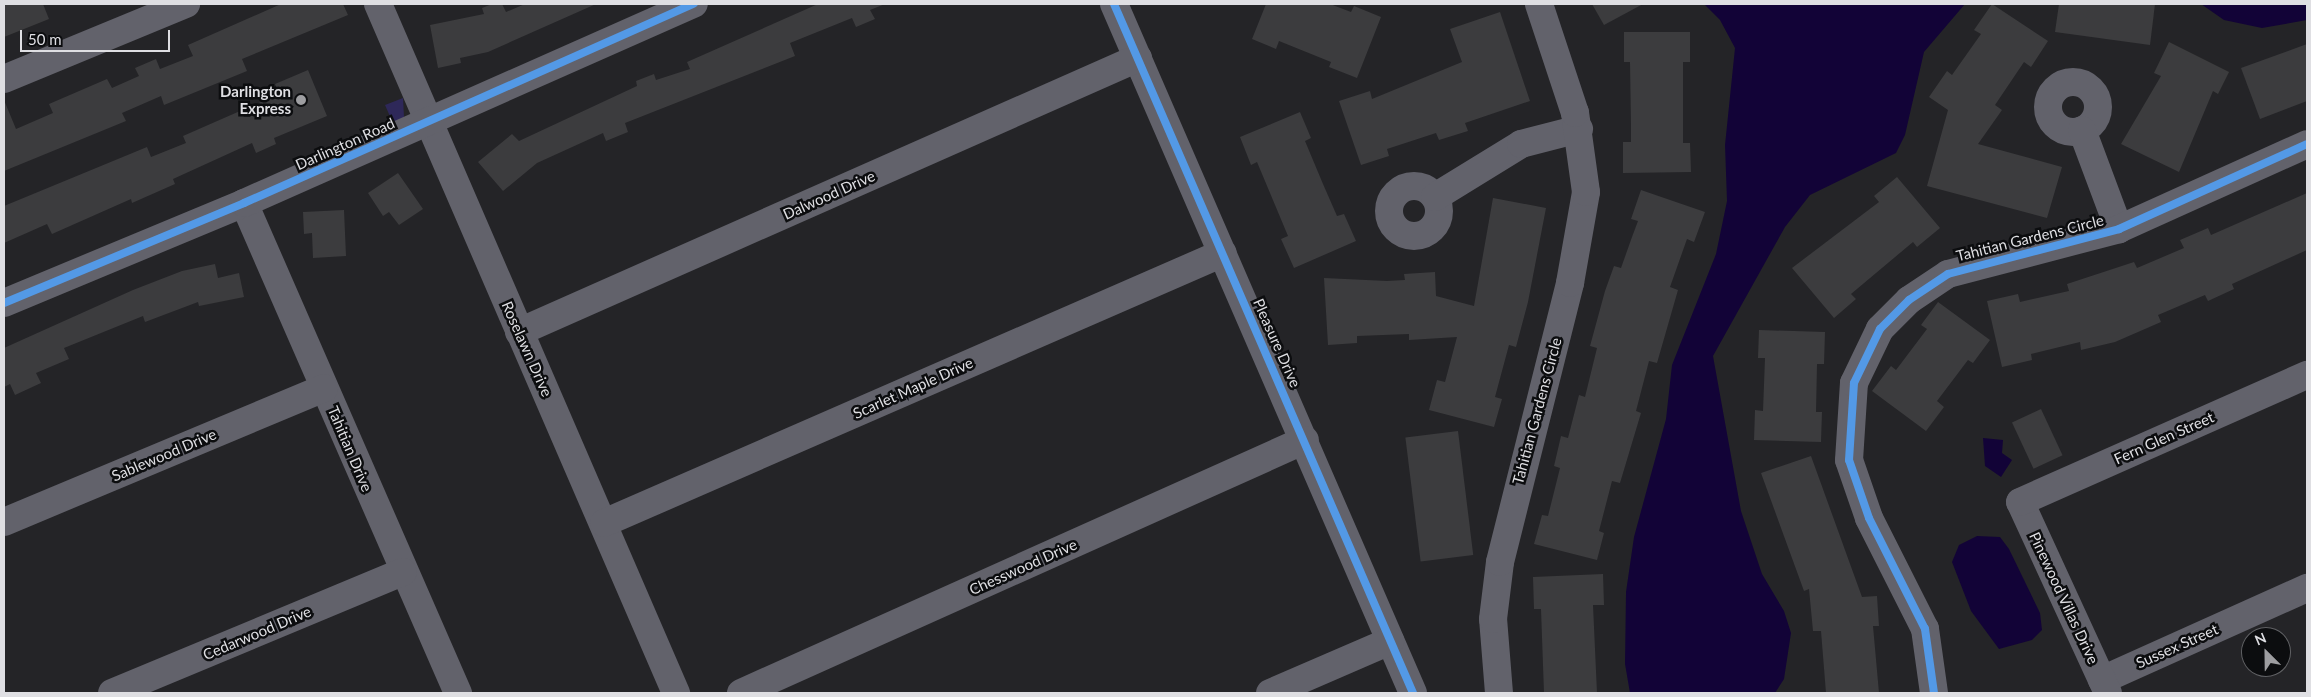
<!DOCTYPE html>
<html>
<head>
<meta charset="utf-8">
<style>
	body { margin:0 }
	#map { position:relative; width:2311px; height:697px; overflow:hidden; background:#242427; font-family:Lato,sans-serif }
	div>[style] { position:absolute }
	.green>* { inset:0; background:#2e2859 }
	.water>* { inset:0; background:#120337 }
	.building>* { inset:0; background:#3c3c3e; transform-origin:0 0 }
	.minor>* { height:28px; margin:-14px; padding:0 14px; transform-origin:14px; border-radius:14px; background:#62626b }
	.minor>.ring { margin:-14px; padding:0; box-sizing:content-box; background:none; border:28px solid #62626b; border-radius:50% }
	.cycleway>* { height:8px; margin:-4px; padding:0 4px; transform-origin:4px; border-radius:4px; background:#5399e6 }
	.dots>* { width:14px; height:14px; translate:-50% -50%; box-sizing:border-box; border:2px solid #0c0d0f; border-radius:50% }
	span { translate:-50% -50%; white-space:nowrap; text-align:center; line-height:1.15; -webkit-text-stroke:5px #0c0d0f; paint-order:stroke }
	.poi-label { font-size:15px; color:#dfdfe3; font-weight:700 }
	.right { translate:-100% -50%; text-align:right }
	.street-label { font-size:15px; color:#dfdfe3 }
	.frame { position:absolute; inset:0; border:5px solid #dfdfe3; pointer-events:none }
	.north { position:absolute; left:2241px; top:627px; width:50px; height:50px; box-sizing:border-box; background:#0c0d0f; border:1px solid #606164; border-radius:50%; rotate:337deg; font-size:14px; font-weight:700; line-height:20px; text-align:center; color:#dfdfe3 }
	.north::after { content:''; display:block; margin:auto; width:18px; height:22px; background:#9e9ea1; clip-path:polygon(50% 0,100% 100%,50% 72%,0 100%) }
	.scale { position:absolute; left:20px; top:30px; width:150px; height:22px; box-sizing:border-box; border:2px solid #dfdfe3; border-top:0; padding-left:6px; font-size:15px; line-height:18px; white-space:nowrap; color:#dfdfe3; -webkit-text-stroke:4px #0c0d0f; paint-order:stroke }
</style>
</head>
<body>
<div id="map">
	<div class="green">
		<i style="clip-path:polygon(403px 98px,404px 117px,400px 122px,392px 121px,385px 105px)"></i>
	</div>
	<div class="water">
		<i style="clip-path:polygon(1704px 4px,1965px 4px,1924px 52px,1905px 135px,1896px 153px,1810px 195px,1785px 227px,1713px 356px,1741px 511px,1762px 574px,1784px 611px,1791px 633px,1784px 679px,1775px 693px,1630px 693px,1625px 664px,1626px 592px,1634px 537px,1666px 419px,1672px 365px,1716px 254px,1727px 201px,1725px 145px,1735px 48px,1720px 20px)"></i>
		<i style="clip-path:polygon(2201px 4px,2307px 4px,2307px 20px,2262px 28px,2224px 20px)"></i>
		<i style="clip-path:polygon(1983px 438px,2003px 440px,2002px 453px,2012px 460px,2001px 477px,1985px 466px)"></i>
		<i style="clip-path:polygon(1977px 536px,2000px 537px,2009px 549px,2040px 613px,2042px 630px,2032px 640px,1999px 649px,1971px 611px,1952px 562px,1959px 545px)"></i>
	</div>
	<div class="building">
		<i style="clip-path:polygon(4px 4px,43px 4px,49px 19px,4px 37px)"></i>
		<i style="clip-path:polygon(281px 4px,343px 4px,348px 15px,242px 59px,247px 71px,164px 105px,161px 96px,122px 113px,126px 121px,4px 171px,4px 100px,16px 129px,53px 113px,49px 104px,107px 79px,112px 88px,139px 76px,135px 68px,156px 59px,160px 69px,193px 56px,188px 45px)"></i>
		<i style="clip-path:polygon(492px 4px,502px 4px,506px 12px,525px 4px,596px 4px,488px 52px,460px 58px,461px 63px,438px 68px,430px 25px,484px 14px,482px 8px)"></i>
		<i style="clip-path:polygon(818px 4px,885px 4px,870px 10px,875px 19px,856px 27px,852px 18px,790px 43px,795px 56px,625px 123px,628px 132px,606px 141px,603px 133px,537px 163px,503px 191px,478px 162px,512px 134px,519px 141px,637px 86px,636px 81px,654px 74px,656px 80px,690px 69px,687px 62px)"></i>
		<i style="clip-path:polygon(1266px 4px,1330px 4px,1351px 12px,1354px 6px,1381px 17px,1357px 78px,1329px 67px,1331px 62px,1279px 41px,1276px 49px,1252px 39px)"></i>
		<i style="clip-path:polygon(1592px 4px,1643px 4px,1604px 25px)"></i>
		<i style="clip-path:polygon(1992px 4px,2048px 41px,2031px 67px,2024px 62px,1995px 105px,2002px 110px,1978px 144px,2062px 167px,2047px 218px,1927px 186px,1948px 110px,1929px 97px,1947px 71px,1952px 75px,1981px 34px,1974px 30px)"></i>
		<i style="clip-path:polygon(2059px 4px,2155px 4px,2150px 45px,2055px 32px)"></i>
		<i style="clip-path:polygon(1500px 12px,1530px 101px,1465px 123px,1468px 131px,1439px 140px,1436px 133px,1387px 149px,1389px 156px,1361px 165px,1339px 101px,1370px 91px,1372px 99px,1462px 62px,1450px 29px)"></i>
		<i style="clip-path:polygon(1624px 32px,1690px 32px,1690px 62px,1683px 62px,1683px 143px,1690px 143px,1691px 172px,1623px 173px,1623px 142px,1631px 142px,1631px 126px,1630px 62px,1624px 62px)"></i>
		<i style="clip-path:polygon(2169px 42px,2229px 72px,2218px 94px,2213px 91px,2179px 172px,2121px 144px,2161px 76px,2154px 73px)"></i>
		<i style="clip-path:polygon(2307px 44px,2307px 101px,2260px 119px,2241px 68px)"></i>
		<i style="clip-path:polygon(308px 70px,327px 116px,274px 138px,276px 144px,256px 153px,252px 143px,173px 179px,175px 184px,132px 203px,131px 199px,52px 234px,47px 224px,4px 243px,4px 206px,147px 147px,151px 157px,186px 143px,183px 136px,279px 94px,275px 84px)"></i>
		<i style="clip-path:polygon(1300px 112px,1311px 138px,1305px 141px,1323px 184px,1337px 216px,1344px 214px,1356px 241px,1294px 268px,1281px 239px,1288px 236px,1257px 162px,1251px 165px,1240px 137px)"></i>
		<i style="clip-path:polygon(398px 173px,423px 209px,399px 225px,389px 212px,383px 216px,368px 193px)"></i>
		<i style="clip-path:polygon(1897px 177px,1940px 228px,1917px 247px,1913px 242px,1851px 294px,1856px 299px,1834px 318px,1792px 268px,1879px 202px,1874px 196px)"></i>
		<i style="clip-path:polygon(1641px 190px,1705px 212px,1694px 242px,1687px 239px,1670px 287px,1678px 290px,1657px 363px,1649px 361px,1636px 411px,1641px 413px,1620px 483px,1612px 481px,1599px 531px,1604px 533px,1597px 560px,1534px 544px,1542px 515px,1548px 516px,1560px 468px,1554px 466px,1561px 436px,1568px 438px,1579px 395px,1585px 397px,1597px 348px,1590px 346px,1605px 291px,1614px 266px,1621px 268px,1632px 237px,1638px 221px,1631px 219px)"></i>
		<i style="clip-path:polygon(2307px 193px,2307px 250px,2232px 284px,2234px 289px,2208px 301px,2205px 295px,2158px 315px,2161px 322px,2115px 342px,2081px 350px,2080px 342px,2031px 354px,2032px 360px,2002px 367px,1987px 301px,2018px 294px,2020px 302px,2069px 291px,2067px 284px,2134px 262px,2137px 268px,2184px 248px,2180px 240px,2208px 228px,2211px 235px)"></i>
		<i style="clip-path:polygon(1493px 198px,1546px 208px,1528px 302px,1516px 347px,1509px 345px,1495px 397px,1502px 399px,1494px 427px,1429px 410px,1437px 380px,1445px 382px,1457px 337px,1409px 340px,1409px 334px,1357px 336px,1357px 343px,1328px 345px,1324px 278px,1387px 281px,1405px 280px,1404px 274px,1435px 272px,1436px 296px,1474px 306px)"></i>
		<i style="clip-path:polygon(344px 210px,346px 256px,313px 258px,312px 233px,304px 234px,303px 212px)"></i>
		<i style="clip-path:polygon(215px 264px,218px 278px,239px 273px,244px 297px,199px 306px,198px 302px,145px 322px,143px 316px,64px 348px,69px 359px,36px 373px,41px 383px,15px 395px,10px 384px,4px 387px,4px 348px,133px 290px,182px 271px)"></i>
		<i style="clip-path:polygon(1938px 302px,1990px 340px,1973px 363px,1968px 360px,1937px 401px,1944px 407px,1926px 431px,1872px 391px,1891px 366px,1896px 370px,1927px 329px,1921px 325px)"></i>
		<i style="clip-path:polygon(1759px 330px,1825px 332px,1824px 364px,1817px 364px,1816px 412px,1822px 412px,1821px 442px,1754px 440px,1755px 410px,1763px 411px,1765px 358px,1758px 358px)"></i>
		<i style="left:2041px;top:409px;width:51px;height:32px;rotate:65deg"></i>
		<i style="left:1458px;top:431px;width:125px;height:53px;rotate:83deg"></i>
		<i style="clip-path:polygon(1811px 456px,1862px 597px,1877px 596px,1879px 626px,1873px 626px,1879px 693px,1826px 693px,1821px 631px,1813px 631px,1809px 589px,1804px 591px,1761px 473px)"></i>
		<i style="clip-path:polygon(1603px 574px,1604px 605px,1593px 605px,1597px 693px,1544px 693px,1541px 609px,1534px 609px,1533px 577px)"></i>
	</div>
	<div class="minor">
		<i style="left:378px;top:4px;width:751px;rotate:66.61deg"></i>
		<i style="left:1114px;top:4px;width:751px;rotate:66.54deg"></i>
		<i style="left:4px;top:79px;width:197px;rotate:-22.4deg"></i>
		<i class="ring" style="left:2048px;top:82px;width:22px;height:22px"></i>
		<i style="left:2082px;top:130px;width:106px;rotate:69.5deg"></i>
		<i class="ring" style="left:1389px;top:186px;width:22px;height:22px"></i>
		<i style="left:1435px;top:197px;width:101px;rotate:-31.6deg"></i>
		<i style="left:1521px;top:144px;width:60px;rotate:-14.5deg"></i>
		<i style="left:244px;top:203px;width:535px;rotate:66.41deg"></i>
		<i style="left:4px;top:303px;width:260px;rotate:-22.6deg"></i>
		<i style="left:244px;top:203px;width:492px;rotate:-23.9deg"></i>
		<i style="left:519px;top:332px;width:677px;rotate:-23.88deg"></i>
		<i style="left:4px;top:522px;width:347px;rotate:-22.7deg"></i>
		<i style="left:604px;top:523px;width:675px;rotate:-23.57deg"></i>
		<i style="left:2102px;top:680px;width:225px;rotate:-24.2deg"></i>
		<i style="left:112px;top:693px;width:315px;rotate:-22.6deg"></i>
		<i style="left:741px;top:693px;width:618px;rotate:-24.16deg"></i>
		<i style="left:1270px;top:693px;width:131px;rotate:-23.4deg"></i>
		<i style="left:1499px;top:693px;width:74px;rotate:-94.6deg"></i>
		<i style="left:1493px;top:619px;width:57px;rotate:-83deg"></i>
		<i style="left:1500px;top:562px;width:288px;rotate:-75.9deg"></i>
		<i style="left:1570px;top:283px;width:92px;rotate:-80deg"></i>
		<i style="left:1586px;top:192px;width:80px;rotate:-97.9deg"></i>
		<i style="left:1575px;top:113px;width:115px;rotate:-108.3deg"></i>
		<i style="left:1934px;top:693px;width:65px;rotate:-98deg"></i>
		<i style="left:1925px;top:629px;width:124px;rotate:-116.8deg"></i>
		<i style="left:1869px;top:518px;width:61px;rotate:-109deg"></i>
		<i style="left:1849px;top:460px;width:77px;rotate:-86.3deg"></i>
		<i style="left:1854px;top:383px;width:60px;rotate:-64.3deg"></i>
		<i style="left:1880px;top:329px;width:41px;rotate:-45deg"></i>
		<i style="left:1909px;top:300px;width:47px;rotate:-33.7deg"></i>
		<i style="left:1948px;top:274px;width:177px;rotate:-14.7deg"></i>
		<i style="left:2119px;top:229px;width:206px;rotate:-24.3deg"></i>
		<i style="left:2108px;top:693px;width:210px;rotate:-114.7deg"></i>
		<i style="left:2020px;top:502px;width:314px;rotate:-23.9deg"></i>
	</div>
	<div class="cycleway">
		<i style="left:1114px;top:4px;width:751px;rotate:66.54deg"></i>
		<i style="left:4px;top:303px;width:260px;rotate:-22.6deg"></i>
		<i style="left:244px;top:203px;width:492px;rotate:-23.9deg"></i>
		<i style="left:1934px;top:693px;width:65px;rotate:-98deg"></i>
		<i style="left:1925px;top:629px;width:124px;rotate:-116.8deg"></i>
		<i style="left:1869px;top:518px;width:61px;rotate:-109deg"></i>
		<i style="left:1849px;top:460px;width:77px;rotate:-86.3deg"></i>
		<i style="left:1854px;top:383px;width:60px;rotate:-64.3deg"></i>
		<i style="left:1880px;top:329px;width:41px;rotate:-45deg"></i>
		<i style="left:1909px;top:300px;width:47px;rotate:-33.7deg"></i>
		<i style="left:1948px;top:274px;width:177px;rotate:-14.7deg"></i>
		<i style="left:2119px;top:229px;width:206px;rotate:-24.3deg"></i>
	</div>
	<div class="dots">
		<i style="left:301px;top:100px;background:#9e9ea1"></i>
	</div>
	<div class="poi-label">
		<span class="right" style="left:291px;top:100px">Darlington<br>Express</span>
	</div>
	<div class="street-label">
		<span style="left:345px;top:144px;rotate:-24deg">Darlington Road</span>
		<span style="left:829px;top:195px;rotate:-24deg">Dalwood Drive</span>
		<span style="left:2030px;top:238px;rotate:-14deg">Tahitian Gardens Circle</span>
		<span style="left:1277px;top:343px;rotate:66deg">Pleasure Drive</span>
		<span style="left:527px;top:349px;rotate:66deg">Roselawn Drive</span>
		<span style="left:913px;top:388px;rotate:-24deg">Scarlet Maple Drive</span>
		<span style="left:1537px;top:411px;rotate:-75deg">Tahitian Gardens Circle</span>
		<span style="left:2164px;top:438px;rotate:-24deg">Fern Glen Street</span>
		<span style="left:350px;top:449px;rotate:67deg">Tahitian Drive</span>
		<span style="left:164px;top:455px;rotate:-23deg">Sablewood Drive</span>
		<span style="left:1023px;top:567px;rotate:-24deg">Chesswood Drive</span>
		<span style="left:2064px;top:598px;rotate:65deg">Pinewood Villas Drive</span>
		<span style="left:257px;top:633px;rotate:-23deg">Cedarwood Drive</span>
		<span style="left:2177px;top:646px;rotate:-24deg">Sussex Street</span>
	</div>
	<div class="frame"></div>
	<div class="north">N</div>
	<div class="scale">50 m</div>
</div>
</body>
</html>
